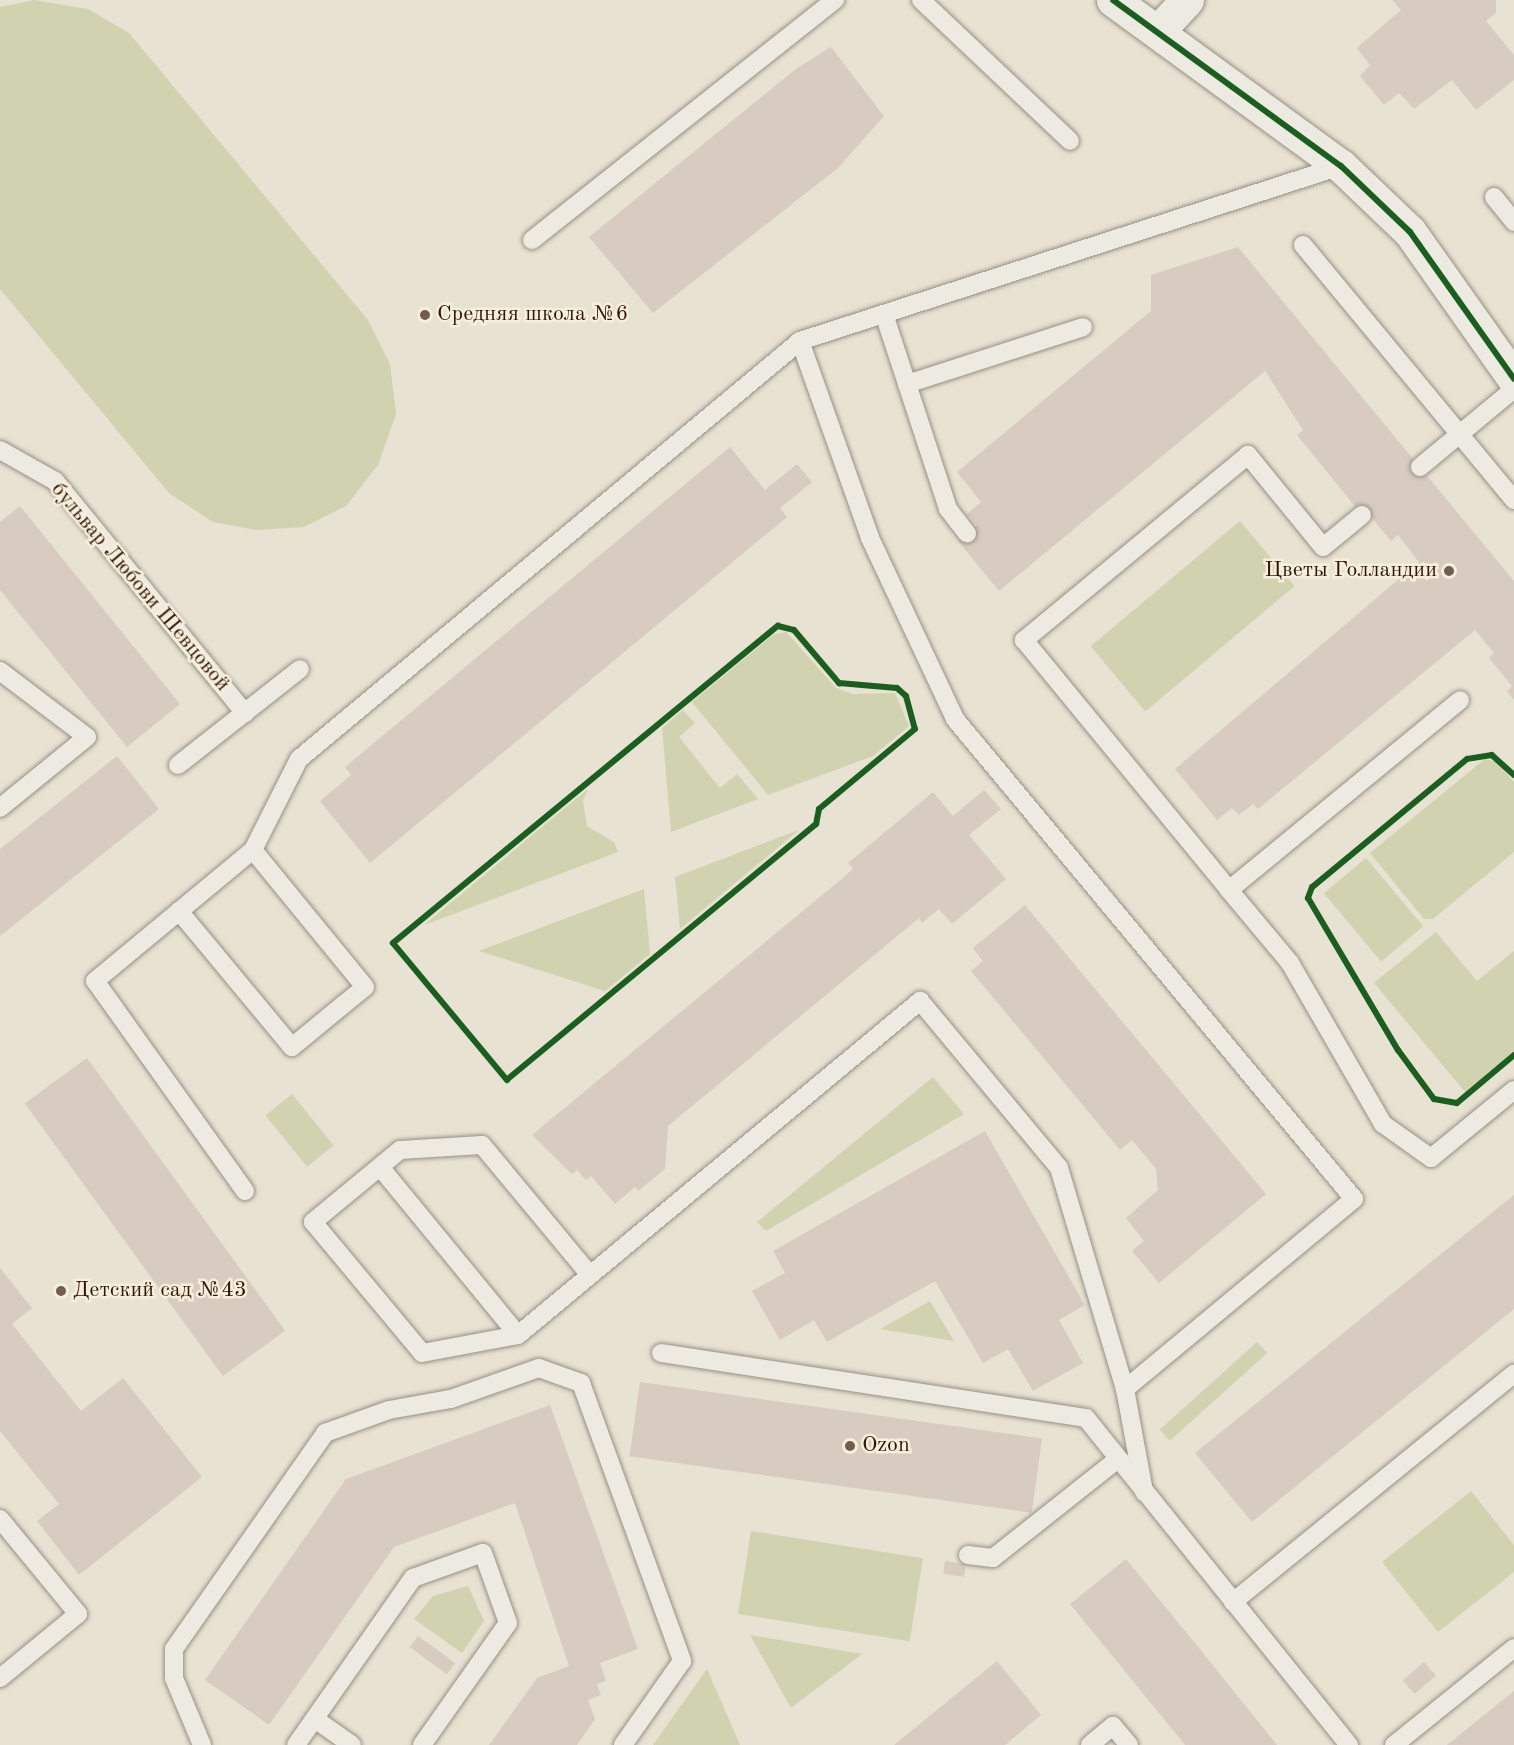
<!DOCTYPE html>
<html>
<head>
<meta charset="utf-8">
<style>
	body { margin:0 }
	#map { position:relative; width:1514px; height:1745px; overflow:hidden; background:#e8e2d2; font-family:"Old Standard TT",serif }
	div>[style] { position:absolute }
	.green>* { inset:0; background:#d0d2b0; transform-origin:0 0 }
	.building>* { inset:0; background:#d8cbc0; transform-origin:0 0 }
	.roads { filter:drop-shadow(0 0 2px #979085) drop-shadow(0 0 2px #979085) }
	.lane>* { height:18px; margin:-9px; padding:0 9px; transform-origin:9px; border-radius:9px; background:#edeae1 }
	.street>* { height:33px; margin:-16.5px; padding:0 16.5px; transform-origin:16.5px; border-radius:16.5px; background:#edeae1 }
	.cycleway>* { height:6px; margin:-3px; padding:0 3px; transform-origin:3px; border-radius:3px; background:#1b5e20 }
	.dots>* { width:16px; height:16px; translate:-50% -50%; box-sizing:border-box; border:3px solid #f6efdc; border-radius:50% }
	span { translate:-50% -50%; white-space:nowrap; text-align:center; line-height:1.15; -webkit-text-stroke:5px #f6efdc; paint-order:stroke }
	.poi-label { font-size:22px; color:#331508 }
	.left { translate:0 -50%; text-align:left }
	.right { translate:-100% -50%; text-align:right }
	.street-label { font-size:22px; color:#331508 }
</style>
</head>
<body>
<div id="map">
	<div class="green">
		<i style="clip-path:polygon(34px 0,88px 9px,129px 33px,368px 320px,390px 364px,396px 414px,378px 465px,346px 506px,304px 527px,256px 530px,213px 522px,169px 493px,0 289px,0 7px)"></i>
		<i style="left:1240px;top:521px;width:85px;height:195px;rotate:50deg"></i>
		<i style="clip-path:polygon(786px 632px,836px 688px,853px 694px,895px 693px,909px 726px,873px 756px,768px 795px,692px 702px,773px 635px)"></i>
		<i style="clip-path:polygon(683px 710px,695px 723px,679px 737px,720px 788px,737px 774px,758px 799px,671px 832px,662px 728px)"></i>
		<i style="clip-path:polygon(1485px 759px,1497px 762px,1514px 782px,1514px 852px,1433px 919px,1424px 919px,1370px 853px)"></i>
		<i style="clip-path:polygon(588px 789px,583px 801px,587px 826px,614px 842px,618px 852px,424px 925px)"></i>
		<i style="clip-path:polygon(799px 830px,680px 929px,675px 877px)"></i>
		<i style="left:1366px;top:858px;width:89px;height:55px;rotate:50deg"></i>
		<i style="clip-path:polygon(644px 889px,650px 954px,605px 991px,479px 951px)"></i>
		<i style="clip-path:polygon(1436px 932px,1477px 981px,1514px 951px,1514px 1051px,1465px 1092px,1374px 983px)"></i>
		<i style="clip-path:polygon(933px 1077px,964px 1114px,766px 1231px,757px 1222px)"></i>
		<i style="left:292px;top:1094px;width:66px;height:34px;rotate:51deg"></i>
		<i style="clip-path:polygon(930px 1301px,954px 1341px,880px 1329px)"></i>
		<i style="left:1257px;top:1342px;width:15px;height:131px;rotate:48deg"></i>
		<i style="clip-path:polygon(1471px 1491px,1514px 1545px,1514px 1572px,1438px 1632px,1382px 1562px)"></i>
		<i style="left:751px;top:1531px;width:174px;height:84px;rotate:9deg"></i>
		<i style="clip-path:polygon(468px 1586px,484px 1621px,462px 1653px,414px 1619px,433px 1596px)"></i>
		<i style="clip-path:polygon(750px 1635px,862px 1654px,791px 1708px)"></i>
		<i style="clip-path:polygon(707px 1669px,740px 1745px,653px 1745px)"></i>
	</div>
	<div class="building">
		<i style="clip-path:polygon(1392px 0,1496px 0,1496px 13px,1486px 21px,1514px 55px,1514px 80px,1476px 110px,1452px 80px,1414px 109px,1399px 93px,1384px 105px,1360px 76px,1370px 65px,1357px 48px,1401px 10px)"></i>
		<i style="clip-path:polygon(831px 47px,884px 116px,838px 168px,653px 313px,589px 237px,797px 68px)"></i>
		<i style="clip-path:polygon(1238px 247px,1514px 581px,1514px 700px,1507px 691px,1512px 686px,1489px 658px,1494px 653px,1475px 630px,1258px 809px,1253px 804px,1239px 815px,1232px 808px,1217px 820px,1175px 769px,1419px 562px,1398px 535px,1391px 541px,1367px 512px,1363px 516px,1297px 435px,1303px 430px,1265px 371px,999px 591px,958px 541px,977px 525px,967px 514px,981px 502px,957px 472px,1151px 311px,1151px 275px)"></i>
		<i style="clip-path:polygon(730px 447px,765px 490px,797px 464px,812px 482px,780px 508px,787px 517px,370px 863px,320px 801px,351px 775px,345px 767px)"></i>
		<i style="clip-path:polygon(20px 506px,180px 704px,127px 747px,0 590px,0 522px)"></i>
		<i style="clip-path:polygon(117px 756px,159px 809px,0 936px,0 849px)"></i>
		<i style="clip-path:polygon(984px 790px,1001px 809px,969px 835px,1006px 879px,952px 924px,939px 909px,922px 923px,919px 918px,668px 1126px,665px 1169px,638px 1191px,635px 1187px,615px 1204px,591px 1176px,586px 1180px,577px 1170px,572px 1174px,532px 1135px,844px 877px,853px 869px,848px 863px,933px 792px,953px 816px)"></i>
		<i style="clip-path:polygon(1025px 905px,1266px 1194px,1159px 1283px,1132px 1251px,1144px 1241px,1126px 1218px,1158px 1190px,1156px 1169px,1132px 1140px,1120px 1150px,971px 971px,983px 961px,973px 948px)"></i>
		<i style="left:87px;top:1058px;width:337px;height:77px;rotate:54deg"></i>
		<i style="clip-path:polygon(985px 1131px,1085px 1305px,1059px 1320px,1083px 1363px,1033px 1391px,1008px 1349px,983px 1363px,935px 1281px,827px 1342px,814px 1320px,780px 1340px,752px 1291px,785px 1273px,773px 1251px)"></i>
		<i style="clip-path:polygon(1514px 1195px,1514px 1309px,1252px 1522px,1195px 1453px)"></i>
		<i style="clip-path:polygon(0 1268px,32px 1308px,12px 1324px,81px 1411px,123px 1378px,202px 1477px,79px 1575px,37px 1521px,59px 1504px,0 1431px)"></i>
		<i style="left:640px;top:1382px;width:406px;height:75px;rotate:8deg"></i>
		<i style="clip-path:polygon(550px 1405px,638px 1649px,600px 1663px,606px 1681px,597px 1684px,601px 1695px,588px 1700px,595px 1719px,577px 1745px,489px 1745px,537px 1678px,569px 1666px,515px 1503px,394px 1547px,269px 1725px,205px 1680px,346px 1479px)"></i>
		<i style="clip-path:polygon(1126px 1559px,1190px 1637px,1277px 1745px,1185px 1745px,1070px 1604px)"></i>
		<i style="left:945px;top:1561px;width:21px;height:13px;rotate:8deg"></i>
		<i style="left:418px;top:1636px;width:46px;height:14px;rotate:36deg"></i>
		<i style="clip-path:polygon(997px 1661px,1041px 1715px,1005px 1745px,894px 1745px)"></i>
		<i style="left:1424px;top:1662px;width:18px;height:28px;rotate:49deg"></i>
		<i style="clip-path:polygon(1514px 1691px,1514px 1745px,1447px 1745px)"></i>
	</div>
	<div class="roads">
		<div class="lane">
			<i style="left:921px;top:0;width:205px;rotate:43.4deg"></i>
			<i style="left:1494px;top:197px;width:32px;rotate:51deg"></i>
			<i style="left:532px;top:240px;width:387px;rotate:-38.4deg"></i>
			<i style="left:1303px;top:245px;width:331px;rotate:50.4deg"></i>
			<i style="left:884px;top:314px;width:205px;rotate:71.8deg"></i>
			<i style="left:948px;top:509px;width:31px;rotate:52deg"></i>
			<i style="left:800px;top:341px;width:209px;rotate:70.4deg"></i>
			<i style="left:870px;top:538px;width:200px;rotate:64.8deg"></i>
			<i style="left:955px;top:719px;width:624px;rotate:50.26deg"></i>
			<i style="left:1354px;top:1199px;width:298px;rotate:140.3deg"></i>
			<i style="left:907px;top:384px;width:185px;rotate:-17.9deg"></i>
			<i style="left:0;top:450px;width:63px;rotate:29.4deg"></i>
			<i style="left:55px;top:481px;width:300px;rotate:50.7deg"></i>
			<i style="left:1420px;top:467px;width:122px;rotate:-39.7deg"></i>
			<i style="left:1362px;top:515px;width:50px;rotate:140.6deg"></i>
			<i style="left:1323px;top:547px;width:119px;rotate:-129.2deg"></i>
			<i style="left:1248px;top:455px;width:291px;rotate:140.4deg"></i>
			<i style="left:1024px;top:640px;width:323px;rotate:50.6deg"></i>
			<i style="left:1229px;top:890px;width:299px;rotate:-39.4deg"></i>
			<i style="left:0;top:671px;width:109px;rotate:37.2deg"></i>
			<i style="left:87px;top:737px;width:112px;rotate:140.8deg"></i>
			<i style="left:178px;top:765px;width:155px;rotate:-38.2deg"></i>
			<i style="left:1229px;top:890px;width:95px;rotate:50.1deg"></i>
			<i style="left:1290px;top:963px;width:186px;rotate:60deg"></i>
			<i style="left:1383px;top:1124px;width:59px;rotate:35.3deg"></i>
			<i style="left:1431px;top:1158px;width:107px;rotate:-39.3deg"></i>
			<i style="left:179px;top:911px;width:177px;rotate:50.3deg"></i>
			<i style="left:292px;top:1047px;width:66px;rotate:-39.5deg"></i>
			<i style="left:343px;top:1005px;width:28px;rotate:-39deg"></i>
			<i style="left:365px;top:987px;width:177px;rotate:-129.3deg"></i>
			<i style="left:380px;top:1167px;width:217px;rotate:50.6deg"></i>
			<i style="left:245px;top:1191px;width:258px;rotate:-125.5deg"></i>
			<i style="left:95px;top:981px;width:205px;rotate:-39.7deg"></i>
			<i style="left:253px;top:850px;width:102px;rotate:-63.2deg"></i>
			<i style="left:299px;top:759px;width:652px;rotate:-39.84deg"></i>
			<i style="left:800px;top:341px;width:569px;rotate:-17.93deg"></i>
			<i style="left:590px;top:1275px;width:169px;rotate:-129.7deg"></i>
			<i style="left:482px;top:1145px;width:82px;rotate:176.5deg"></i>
			<i style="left:400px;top:1150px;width:113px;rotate:140.4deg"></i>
			<i style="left:313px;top:1222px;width:170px;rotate:50.2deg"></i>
			<i style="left:422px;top:1353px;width:98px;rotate:-10.6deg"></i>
			<i style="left:518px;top:1335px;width:523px;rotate:-39.72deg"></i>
			<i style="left:920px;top:1001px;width:217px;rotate:50.2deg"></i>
			<i style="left:1059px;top:1168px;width:231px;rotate:73.4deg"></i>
			<i style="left:1125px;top:1389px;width:105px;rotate:79.5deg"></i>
			<i style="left:661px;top:1353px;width:430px;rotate:8.7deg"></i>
			<i style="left:1086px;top:1418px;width:420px;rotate:51.2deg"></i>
			<i style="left:0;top:1519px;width:123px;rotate:50.6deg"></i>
			<i style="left:78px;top:1614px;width:101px;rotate:140.6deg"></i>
			<i style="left:968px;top:1555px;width:25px;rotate:7deg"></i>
			<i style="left:993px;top:1558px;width:159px;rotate:-38.4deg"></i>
			<i style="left:1233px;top:1602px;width:362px;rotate:-39.1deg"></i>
			<i style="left:315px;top:1719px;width:45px;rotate:35.1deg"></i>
			<i style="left:202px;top:1745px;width:73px;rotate:-112.7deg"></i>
			<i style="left:174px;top:1678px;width:29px;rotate:-90deg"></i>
			<i style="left:174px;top:1649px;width:264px;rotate:-55deg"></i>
			<i style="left:325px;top:1433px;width:68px;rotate:-19.8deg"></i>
			<i style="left:389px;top:1410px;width:63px;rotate:-10.1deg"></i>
			<i style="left:451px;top:1399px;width:93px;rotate:-19.4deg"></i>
			<i style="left:539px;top:1368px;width:45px;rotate:19.7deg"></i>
			<i style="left:581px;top:1383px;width:296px;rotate:70deg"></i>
			<i style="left:682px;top:1661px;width:103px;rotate:125.1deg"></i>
			<i style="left:296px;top:1745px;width:204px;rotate:-55deg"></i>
			<i style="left:413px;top:1578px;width:74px;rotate:-19.7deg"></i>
			<i style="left:483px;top:1553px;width:74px;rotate:70.3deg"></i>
			<i style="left:508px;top:1623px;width:149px;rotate:125.2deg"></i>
			<i style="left:1090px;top:1745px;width:30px;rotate:-40deg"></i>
			<i style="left:1113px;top:1726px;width:25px;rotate:50deg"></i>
			<i style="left:1394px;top:1745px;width:154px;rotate:-38.9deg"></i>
		</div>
		<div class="street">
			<i style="left:1113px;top:0;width:282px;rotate:36.1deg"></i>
			<i style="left:1341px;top:166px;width:95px;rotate:43.7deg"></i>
			<i style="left:1410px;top:232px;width:180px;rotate:54.7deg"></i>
			<i style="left:1159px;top:30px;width:41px;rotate:-47deg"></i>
		</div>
	</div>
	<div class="cycleway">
		<i style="left:1113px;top:0;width:282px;rotate:36.1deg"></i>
		<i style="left:1341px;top:166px;width:95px;rotate:43.7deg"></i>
		<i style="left:1410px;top:232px;width:180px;rotate:54.7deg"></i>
		<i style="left:778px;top:626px;width:16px;rotate:14deg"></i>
		<i style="left:794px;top:630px;width:70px;rotate:49.7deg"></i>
		<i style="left:839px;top:683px;width:58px;rotate:4.9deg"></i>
		<i style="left:897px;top:688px;width:12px;rotate:42deg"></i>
		<i style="left:906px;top:696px;width:34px;rotate:75deg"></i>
		<i style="left:915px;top:729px;width:125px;rotate:140.2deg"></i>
		<i style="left:819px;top:809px;width:15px;rotate:101deg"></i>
		<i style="left:816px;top:824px;width:401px;rotate:140.4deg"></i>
		<i style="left:507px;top:1080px;width:178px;rotate:-129.8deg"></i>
		<i style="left:393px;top:943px;width:499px;rotate:-39.5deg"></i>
		<i style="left:1514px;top:775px;width:30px;rotate:-138deg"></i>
		<i style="left:1492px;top:755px;width:25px;rotate:171deg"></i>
		<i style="left:1467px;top:759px;width:201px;rotate:140.4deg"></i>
		<i style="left:1312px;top:887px;width:12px;rotate:110deg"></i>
		<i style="left:1308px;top:898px;width:177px;rotate:59.4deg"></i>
		<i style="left:1398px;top:1050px;width:61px;rotate:53.7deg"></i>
		<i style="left:1434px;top:1099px;width:23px;rotate:10deg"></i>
		<i style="left:1457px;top:1103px;width:75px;rotate:-40.1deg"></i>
	</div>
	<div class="dots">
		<i style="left:425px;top:315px;background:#725d4f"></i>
		<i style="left:1449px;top:571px;background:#725d4f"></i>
		<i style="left:61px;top:1291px;background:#725d4f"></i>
		<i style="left:850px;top:1446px;background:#725d4f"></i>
	</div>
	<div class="poi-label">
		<span class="left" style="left:437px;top:315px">Средняя школа №6</span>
		<span class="right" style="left:1437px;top:571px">Цветы Голландии</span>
		<span class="left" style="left:73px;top:1291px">Детский сад №43</span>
		<span class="left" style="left:862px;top:1446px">Ozon</span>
	</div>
	<div class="street-label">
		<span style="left:140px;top:587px;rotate:50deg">бульвар Любови Шевцовой</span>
	</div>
</div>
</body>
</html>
